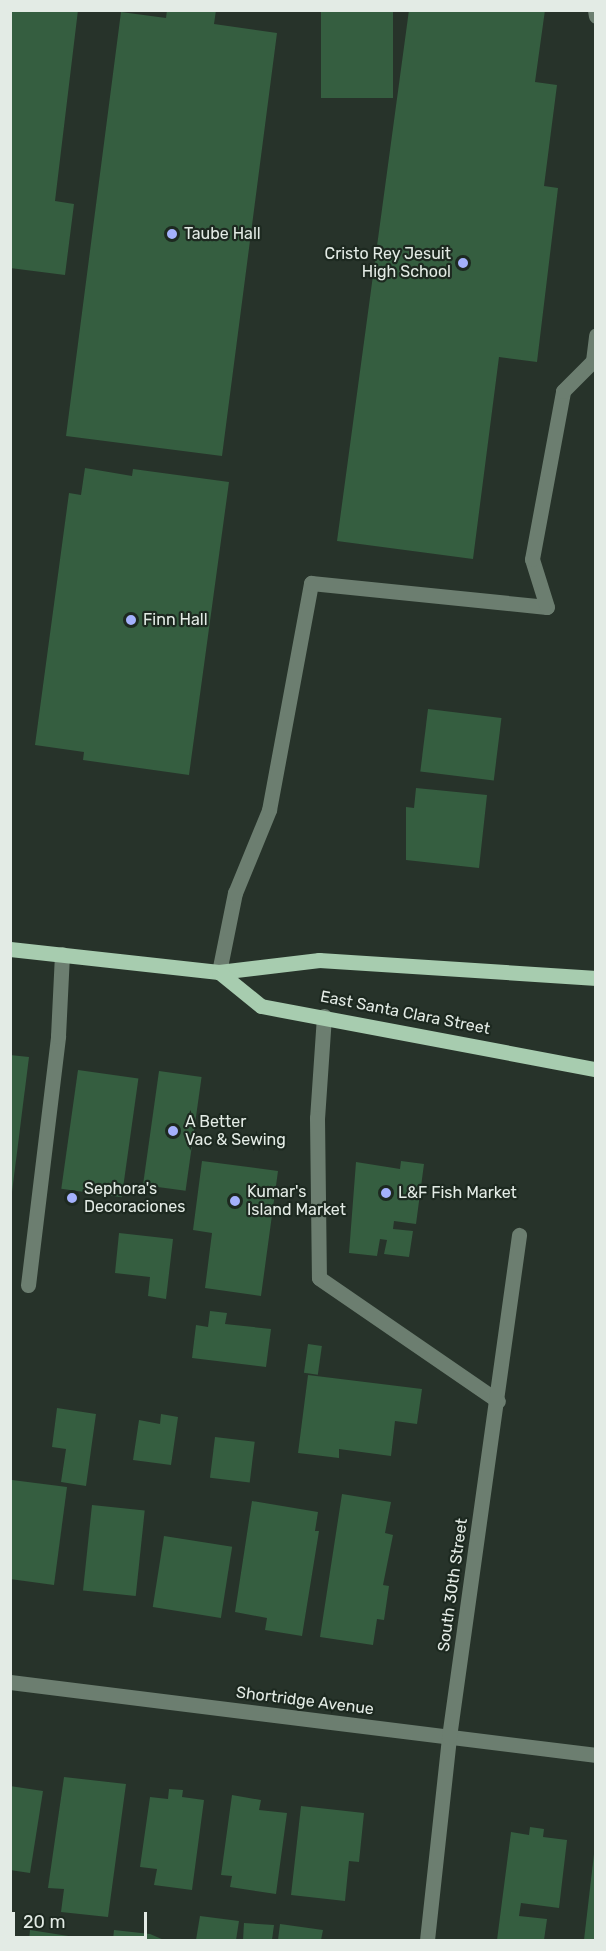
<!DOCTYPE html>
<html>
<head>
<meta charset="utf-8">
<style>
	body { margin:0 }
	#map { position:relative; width:606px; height:1951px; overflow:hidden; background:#27332a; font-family:Rubik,sans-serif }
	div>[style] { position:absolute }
	.building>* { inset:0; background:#355e40; transform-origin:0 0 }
	.minor>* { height:15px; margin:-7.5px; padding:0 7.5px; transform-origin:7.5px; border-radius:7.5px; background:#6c7e70 }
	.major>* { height:15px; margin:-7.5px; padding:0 7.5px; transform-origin:7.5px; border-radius:7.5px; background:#a7ccaf }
	.dots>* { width:16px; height:16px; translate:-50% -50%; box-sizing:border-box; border:3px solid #1d2920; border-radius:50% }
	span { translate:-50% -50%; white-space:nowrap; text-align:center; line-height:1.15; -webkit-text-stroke:4.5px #1d2920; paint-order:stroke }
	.poi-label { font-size:16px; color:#e3ebe5 }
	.left { translate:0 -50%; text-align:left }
	.right { translate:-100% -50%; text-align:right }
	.street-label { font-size:16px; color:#e3ebe5 }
	.frame { position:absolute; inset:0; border:12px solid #e3ebe5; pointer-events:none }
	.scale { position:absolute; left:12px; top:1912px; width:135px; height:27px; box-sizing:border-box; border:3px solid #e3ebe5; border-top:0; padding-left:8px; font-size:18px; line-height:21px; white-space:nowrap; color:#e3ebe5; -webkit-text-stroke:4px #1d2920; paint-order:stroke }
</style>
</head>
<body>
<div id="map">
	<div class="building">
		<i style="clip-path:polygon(10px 10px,78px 10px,55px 201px,74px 204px,65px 275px,10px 268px)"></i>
		<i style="clip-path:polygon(167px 10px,216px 10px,214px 24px,277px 33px,222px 456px,66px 436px,121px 12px,166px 18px)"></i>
		<i style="left:321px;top:10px;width:72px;height:88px"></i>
		<i style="clip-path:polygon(409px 10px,545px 10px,535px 82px,557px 85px,544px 186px,558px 188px,537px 362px,499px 357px,473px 559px,337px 541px)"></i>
		<i style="clip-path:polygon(85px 468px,132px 476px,133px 469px,229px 482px,189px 775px,83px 760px,84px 752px,35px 745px,69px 493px,81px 495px)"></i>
		<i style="left:428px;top:709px;width:74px;height:63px;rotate:7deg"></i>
		<i style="clip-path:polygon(416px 788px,487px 795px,479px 868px,406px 860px,406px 807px,414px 808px)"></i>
		<i style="clip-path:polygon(10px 1055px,29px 1057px,12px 1192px,10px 1192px)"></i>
		<i style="left:78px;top:1070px;width:61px;height:120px;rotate:8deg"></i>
		<i style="left:159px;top:1071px;width:43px;height:115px;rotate:8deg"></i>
		<i style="clip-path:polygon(202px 1161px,278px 1171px,261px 1296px,205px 1288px,212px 1233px,193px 1230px)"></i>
		<i style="clip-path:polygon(401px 1161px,424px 1164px,416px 1224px,394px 1221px,393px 1229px,413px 1231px,409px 1257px,384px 1254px,387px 1240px,380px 1239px,377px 1256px,349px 1253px,356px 1162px,400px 1169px)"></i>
		<i style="clip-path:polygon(119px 1233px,173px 1239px,166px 1299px,148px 1296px,150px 1277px,115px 1273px)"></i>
		<i style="clip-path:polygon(210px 1311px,227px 1313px,225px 1324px,271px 1329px,266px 1367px,192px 1358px,196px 1325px,208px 1327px)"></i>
		<i style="left:308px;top:1344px;width:14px;height:29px;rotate:8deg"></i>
		<i style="clip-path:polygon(308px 1375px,422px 1389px,417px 1424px,395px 1421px,391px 1456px,339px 1449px,339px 1458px,298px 1453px)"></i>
		<i style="clip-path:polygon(57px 1408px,96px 1414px,86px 1486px,61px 1482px,66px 1449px,52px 1447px)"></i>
		<i style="clip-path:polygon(161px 1414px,178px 1417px,171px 1465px,133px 1460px,139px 1420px,160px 1424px)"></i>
		<i style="left:215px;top:1437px;width:40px;height:41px;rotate:7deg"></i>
		<i style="clip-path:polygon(12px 1480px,67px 1487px,54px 1585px,10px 1579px)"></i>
		<i style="clip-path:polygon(342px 1494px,391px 1502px,385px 1533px,393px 1535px,383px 1585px,389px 1586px,384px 1620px,377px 1619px,373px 1645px,320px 1637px)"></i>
		<i style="clip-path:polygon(252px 1501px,318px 1512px,315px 1531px,319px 1531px,302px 1636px,265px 1630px,267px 1618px,235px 1612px)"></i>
		<i style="left:92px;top:1505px;width:53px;height:86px;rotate:6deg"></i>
		<i style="left:164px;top:1536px;width:69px;height:72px;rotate:9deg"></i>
		<i style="clip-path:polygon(64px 1777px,126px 1784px,108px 1917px,61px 1912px,64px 1889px,48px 1888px)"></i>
		<i style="clip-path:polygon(10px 1786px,43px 1791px,30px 1873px,10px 1870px)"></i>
		<i style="clip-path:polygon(169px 1789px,183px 1790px,182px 1797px,204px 1800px,192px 1890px,154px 1885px,157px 1869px,140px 1867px,150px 1797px,168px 1799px)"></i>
		<i style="clip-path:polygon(232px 1795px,261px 1800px,259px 1810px,287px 1813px,276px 1894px,230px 1887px,232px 1876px,221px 1875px)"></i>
		<i style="clip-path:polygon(301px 1806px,364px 1813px,359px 1862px,349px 1861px,345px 1901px,291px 1895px)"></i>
		<i style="clip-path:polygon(530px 1827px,544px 1829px,543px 1837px,567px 1840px,559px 1908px,521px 1903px,519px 1916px,547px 1919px,544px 1940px,497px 1940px,511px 1832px,529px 1835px)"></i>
		<i style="clip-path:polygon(594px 1854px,596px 1940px,584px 1940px)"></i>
		<i style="clip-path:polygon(200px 1916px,239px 1921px,236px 1940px,196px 1940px)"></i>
		<i style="clip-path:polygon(244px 1923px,274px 1925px,272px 1940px,243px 1940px)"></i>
		<i style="clip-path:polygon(280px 1924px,323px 1930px,321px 1940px,278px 1940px)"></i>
		<i style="clip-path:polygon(30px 1930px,81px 1938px,81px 1940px,29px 1940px)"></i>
		<i style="clip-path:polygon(114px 1930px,150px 1934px,164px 1940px,113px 1940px)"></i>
	</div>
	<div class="minor">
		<i style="left:595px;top:10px;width:6px;rotate:81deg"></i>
		<i style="left:219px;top:972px;width:81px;rotate:-78.6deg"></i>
		<i style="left:235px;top:893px;width:90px;rotate:-67.7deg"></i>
		<i style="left:269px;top:810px;width:231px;rotate:-79.5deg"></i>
		<i style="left:311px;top:583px;width:237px;rotate:5.8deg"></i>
		<i style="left:547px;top:607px;width:50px;rotate:-107.4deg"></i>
		<i style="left:532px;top:559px;width:171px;rotate:-79.5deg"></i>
		<i style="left:563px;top:391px;width:42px;rotate:-45deg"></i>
		<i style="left:593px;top:361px;width:26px;rotate:-83deg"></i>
		<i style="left:324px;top:1016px;width:102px;rotate:93.9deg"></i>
		<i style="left:317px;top:1118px;width:160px;rotate:89.3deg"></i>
		<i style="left:319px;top:1278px;width:217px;rotate:34.5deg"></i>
		<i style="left:28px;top:1285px;width:251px;rotate:-83.1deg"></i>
		<i style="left:58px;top:1036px;width:82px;rotate:-87.2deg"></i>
		<i style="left:10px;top:1682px;width:591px;rotate:7.1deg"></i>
		<i style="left:427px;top:1940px;width:204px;rotate:-83.8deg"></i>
		<i style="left:449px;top:1737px;width:507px;rotate:-82.06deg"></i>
	</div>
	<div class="major">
		<i style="left:10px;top:949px;width:210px;rotate:6.3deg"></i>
		<i style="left:219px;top:972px;width:101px;rotate:-6.8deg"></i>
		<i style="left:319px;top:960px;width:278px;rotate:3.7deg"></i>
		<i style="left:219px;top:972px;width:54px;rotate:39deg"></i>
		<i style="left:261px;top:1006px;width:341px;rotate:10.7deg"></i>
	</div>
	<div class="dots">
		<i style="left:172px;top:234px;background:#a4b1fc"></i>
		<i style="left:463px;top:263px;background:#a4b1fc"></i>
		<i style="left:131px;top:620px;background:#a4b1fc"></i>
		<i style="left:173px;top:1131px;background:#a4b1fc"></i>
		<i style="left:386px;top:1193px;background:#a4b1fc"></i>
		<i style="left:72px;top:1198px;background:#a4b1fc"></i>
		<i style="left:235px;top:1201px;background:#a4b1fc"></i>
	</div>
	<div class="poi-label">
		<span class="left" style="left:184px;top:234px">Taube Hall</span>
		<span class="right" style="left:451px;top:263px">Cristo Rey Jesuit<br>High School</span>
		<span class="left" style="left:143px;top:620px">Finn Hall</span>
		<span class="left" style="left:185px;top:1131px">A Better<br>Vac &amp; Sewing</span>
		<span class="left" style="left:84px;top:1198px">Sephora's<br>Decoraciones</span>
		<span class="left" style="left:247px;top:1201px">Kumar's<br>Island Market</span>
		<span class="left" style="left:398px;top:1193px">L&amp;F Fish Market</span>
	</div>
	<div class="street-label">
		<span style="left:405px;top:1013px;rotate:11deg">East Santa Clara Street</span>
		<span style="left:453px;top:1585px;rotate:-82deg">South 30th Street</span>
		<span style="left:305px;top:1701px;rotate:7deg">Shortridge Avenue</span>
	</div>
	<div class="frame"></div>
	<div class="scale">20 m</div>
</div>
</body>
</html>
